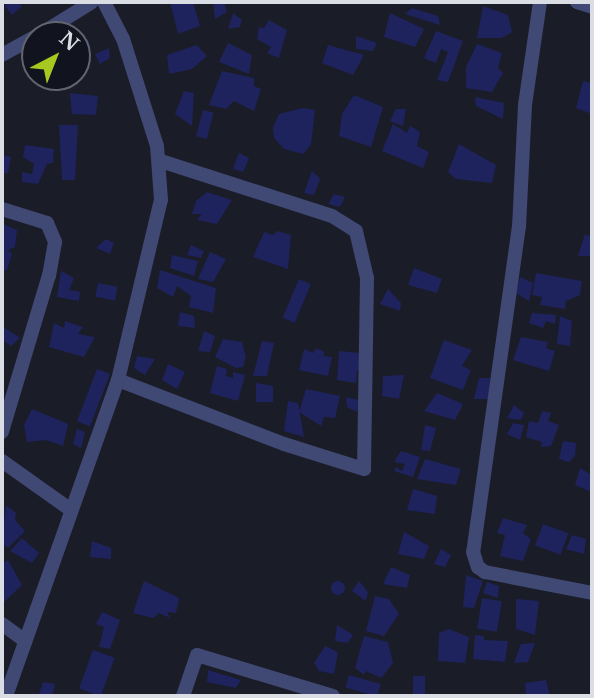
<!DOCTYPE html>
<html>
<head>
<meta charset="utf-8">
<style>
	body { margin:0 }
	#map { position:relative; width:594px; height:698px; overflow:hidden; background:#1a1c27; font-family:"Libre Baskerville",serif }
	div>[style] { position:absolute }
	.building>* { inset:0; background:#1f235d; transform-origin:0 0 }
	.round { border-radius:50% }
	.street>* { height:14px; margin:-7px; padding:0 7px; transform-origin:7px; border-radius:7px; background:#404874 }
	span { translate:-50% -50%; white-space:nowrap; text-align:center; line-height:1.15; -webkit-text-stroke:5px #11131e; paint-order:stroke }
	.frame { position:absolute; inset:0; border:4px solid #dbdde5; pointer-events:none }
	.north { position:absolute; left:21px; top:21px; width:70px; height:70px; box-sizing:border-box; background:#11131e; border:2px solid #62646e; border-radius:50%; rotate:42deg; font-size:19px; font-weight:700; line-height:28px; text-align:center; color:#dbdde5 }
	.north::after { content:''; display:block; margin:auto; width:24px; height:32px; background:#a6c820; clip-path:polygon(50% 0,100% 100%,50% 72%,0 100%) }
</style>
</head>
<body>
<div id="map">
	<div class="building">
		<i style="clip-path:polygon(9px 2px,18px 2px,22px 6px,12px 15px,5px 6px)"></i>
		<i style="clip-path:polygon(170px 2px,193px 2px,200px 26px,178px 34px)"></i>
		<i style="clip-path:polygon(213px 2px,224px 2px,227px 12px,215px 19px)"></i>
		<i style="clip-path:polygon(483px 6px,508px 15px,512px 32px,502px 38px,477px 38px)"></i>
		<i style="clip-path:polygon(412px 8px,438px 16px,440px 25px,405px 14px)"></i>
		<i style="clip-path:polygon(233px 13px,242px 20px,240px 27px,228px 29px)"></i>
		<i style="clip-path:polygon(390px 13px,424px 29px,415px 47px,384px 37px)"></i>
		<i style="clip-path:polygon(269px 20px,287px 30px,279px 58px,267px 53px,271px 47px,257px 39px,259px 27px,264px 28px)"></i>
		<i style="clip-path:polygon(436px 31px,463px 41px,448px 82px,437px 80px,448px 52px,441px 49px,436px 63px,424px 58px)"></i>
		<i style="clip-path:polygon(356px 36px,377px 43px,373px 51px,356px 49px)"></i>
		<i style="clip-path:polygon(88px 39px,91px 50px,77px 53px,77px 42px)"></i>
		<i style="clip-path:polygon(228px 43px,252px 55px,249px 74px,219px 62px)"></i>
		<i style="clip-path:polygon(477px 44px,502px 53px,498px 68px,503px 73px,492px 92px,466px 88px,466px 67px)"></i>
		<i style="clip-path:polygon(197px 45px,207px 56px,192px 69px,169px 74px,167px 55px)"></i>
		<i style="clip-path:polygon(328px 45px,364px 55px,353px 75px,322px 63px)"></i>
		<i style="clip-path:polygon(109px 48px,110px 58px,100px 64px,95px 54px)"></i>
		<i style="clip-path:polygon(222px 71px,254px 78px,254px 86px,261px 89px,254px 111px,234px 101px,226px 109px,209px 105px)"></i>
		<i style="clip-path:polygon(583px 81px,592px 83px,592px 114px,576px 108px)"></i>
		<i style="clip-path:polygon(184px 91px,194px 93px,192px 126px,175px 114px)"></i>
		<i style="clip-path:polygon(70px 93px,98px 96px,96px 115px,72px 114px)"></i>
		<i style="clip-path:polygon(354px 95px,383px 107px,371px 147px,339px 136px,342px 114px)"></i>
		<i style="clip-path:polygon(475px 97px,504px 103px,503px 119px,476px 106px)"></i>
		<i style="clip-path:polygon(303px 108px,315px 110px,311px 145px,303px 154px,284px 149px,274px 138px,273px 127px,279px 114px)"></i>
		<i style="clip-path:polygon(396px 109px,406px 109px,403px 126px,390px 121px)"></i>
		<i style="left:203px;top:110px;width:11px;height:27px;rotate:15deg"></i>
		<i style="clip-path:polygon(393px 124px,407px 133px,410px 126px,420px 132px,417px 146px,429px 152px,423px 168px,382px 151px)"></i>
		<i style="clip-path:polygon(59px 125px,78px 125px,75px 180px,62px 180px)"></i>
		<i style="clip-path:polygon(459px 144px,496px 165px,492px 183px,456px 179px,448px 172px)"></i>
		<i style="clip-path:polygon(25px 145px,54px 149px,53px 163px,47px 164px,38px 184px,22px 182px,22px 172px,32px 174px,34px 164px,23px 157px)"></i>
		<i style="clip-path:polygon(239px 153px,249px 158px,243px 172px,233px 169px)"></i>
		<i style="clip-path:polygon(2px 155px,11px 157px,8px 173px,2px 174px)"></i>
		<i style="clip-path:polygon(312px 171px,320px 179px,314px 195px,304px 193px)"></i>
		<i style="clip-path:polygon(207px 192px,232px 200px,217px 224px,197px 220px,202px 214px,192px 214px,196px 201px)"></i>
		<i style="clip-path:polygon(334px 194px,345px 197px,340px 207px,328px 204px)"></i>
		<i style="clip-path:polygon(3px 224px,17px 230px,15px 247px,8px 250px,12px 254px,7px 270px,2px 271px)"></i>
		<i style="clip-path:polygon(277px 231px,291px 235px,288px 269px,253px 257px,264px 232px,273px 235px)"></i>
		<i style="clip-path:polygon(585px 234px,592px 237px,592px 256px,578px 256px)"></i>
		<i style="clip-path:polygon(106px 239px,114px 243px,110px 254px,96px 248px)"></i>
		<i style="clip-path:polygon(191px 245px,204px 251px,201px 258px,187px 255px)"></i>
		<i style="clip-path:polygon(210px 252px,226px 259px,213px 282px,198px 279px)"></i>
		<i style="clip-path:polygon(172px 255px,198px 261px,194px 276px,170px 268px)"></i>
		<i style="clip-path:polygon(414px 268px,442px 279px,437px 293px,408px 285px)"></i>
		<i style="clip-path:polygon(160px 270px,216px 288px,213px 313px,189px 307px,191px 296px,177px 286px,173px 297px,157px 288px)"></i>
		<i style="clip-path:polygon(61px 271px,74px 278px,69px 290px,80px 292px,79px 301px,57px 297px)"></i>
		<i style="clip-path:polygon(536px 273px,582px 281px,580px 295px,566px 301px,565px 309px,540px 305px,542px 297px,532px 295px)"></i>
		<i style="clip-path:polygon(520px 277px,533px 283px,529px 301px,516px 293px)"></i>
		<i style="left:299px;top:279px;width:13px;height:42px;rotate:23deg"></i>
		<i style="left:98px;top:283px;width:20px;height:14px;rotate:11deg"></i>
		<i style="clip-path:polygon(388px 289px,401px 303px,400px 311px,380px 304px)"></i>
		<i style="clip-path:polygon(180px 312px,194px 316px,195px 328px,178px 326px)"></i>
		<i style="clip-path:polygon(532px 313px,556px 315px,555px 324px,546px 321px,543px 328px,529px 323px)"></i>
		<i style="clip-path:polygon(560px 316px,572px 321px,570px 346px,557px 344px)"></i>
		<i style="clip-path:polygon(65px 321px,83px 327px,78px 334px,95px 337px,84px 357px,49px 347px,54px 323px,64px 328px)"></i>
		<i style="clip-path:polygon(2px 326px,20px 338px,11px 346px,2px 340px)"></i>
		<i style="clip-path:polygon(204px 331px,215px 336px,210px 352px,198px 351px)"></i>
		<i style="clip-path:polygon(521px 337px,548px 342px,546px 348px,555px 351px,549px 371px,513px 360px)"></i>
		<i style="clip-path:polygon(223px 339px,242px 342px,246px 357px,243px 367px,236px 368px,215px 357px)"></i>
		<i style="clip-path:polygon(444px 340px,472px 350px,462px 366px,471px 370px,463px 390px,430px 378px)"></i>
		<i style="clip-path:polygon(262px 341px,274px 343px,267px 376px,253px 376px)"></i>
		<i style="clip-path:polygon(316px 348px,325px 352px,323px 356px,332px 357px,328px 376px,299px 370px,304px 349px,313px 353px)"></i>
		<i style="clip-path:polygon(339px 351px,361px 353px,362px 368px,357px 371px,356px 383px,337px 380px)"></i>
		<i style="clip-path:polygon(137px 356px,155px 359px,145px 375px,134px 368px)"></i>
		<i style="clip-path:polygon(168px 364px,185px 372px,177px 389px,162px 380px)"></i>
		<i style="clip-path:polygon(217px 366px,227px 369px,226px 376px,233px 378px,233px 372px,245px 375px,238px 401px,210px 393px)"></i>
		<i style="left:97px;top:369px;width:14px;height:56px;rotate:21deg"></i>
		<i style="clip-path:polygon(404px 375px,399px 399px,382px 396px,383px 376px)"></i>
		<i style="clip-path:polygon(479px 378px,490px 378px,489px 399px,474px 399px)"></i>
		<i style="clip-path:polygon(256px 383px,273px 386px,273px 402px,256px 402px)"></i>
		<i style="clip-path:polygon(306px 389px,340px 396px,335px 418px,324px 417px,321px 426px,299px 412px)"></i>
		<i style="clip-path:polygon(437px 393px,463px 404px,455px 420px,424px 411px)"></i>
		<i style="clip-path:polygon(346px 397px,359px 400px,357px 412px,347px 407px)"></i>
		<i style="clip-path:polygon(288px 401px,298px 403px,304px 437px,284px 431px)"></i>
		<i style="clip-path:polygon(514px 405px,524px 413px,521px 420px,507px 418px)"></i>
		<i style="clip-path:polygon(32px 409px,68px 424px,63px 446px,46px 440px,27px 442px,24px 425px)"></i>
		<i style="clip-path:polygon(542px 411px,551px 413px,548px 421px,559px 425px,551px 446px,541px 447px,542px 442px,526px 437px,529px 421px,538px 423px)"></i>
		<i style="clip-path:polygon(513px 423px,524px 425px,520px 440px,507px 434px)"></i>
		<i style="clip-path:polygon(425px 425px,436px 428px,430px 451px,421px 450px)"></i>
		<i style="clip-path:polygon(77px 429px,85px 432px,81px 448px,73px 444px)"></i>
		<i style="clip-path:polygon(563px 441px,576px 443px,575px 456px,569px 462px,559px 459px)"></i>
		<i style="clip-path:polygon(401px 451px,420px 457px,413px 477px,394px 471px,396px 467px,402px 471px,405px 464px,394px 462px)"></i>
		<i style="clip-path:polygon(425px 459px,461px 469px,456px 485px,417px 479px)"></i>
		<i style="clip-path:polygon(580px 468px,592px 475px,592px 492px,575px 485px)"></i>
		<i style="clip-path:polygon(413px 489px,437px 496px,435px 514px,407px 510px)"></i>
		<i style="clip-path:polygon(6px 505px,16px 513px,15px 520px,25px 531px,8px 548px,2px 543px)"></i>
		<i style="clip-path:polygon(503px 518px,527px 525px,523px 533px,531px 539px,523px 561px,500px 556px,505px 535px,497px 533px)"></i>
		<i style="left:543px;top:524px;width:27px;height:23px;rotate:20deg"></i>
		<i style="clip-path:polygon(404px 532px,429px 546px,424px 559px,398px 554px)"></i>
		<i style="clip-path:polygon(572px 535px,586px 539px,584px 554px,566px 549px)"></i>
		<i style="clip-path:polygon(22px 538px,39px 553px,32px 563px,10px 551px)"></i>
		<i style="clip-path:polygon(92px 541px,111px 548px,111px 559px,90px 557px)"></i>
		<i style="clip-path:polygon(441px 549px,451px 555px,445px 567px,434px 564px)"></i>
		<i style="clip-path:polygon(8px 560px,22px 585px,2px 604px,2px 564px)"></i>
		<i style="clip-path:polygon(391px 567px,410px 575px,407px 588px,383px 584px)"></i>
		<i style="clip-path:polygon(466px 575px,483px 581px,474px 608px,463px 607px)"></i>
		<i class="round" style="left:331px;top:581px;width:14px;height:14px"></i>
		<i style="clip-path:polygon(144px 581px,179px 598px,176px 613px,167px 612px,170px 618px,159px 613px,153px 618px,133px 613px)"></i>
		<i style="clip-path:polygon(359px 581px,368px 592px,366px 601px,352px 591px)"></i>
		<i style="clip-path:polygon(487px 582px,499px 586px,498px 598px,483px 593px)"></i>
		<i style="clip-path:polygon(375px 596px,389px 599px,399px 614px,384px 636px,366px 631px)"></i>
		<i style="left:482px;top:598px;width:20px;height:31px;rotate:9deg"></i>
		<i style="clip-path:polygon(516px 599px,539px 601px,535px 635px,516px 629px)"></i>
		<i style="clip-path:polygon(102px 612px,120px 620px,110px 649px,99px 647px,104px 627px,96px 624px)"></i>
		<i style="clip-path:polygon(337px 625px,353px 635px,348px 643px,335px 641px)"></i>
		<i style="clip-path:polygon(449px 629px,469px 637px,465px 663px,438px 661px,439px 633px)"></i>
		<i style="clip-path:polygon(475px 635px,484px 636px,484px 640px,508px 641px,505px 662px,473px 659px)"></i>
		<i style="clip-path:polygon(364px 636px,388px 642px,393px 663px,381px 678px,366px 671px,364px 675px,355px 668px)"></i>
		<i style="clip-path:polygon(535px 643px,528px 662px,514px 663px,521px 644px)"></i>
		<i style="clip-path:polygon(325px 646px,338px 652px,334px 674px,319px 671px,314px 663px)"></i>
		<i style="left:93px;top:650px;width:23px;height:41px;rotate:20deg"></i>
		<i style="clip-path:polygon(208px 670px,241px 680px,236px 688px,207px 682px)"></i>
		<i style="left:349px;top:675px;width:33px;height:13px;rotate:16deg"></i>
		<i style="left:413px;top:676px;width:12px;height:20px"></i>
		<i style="clip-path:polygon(546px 680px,550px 696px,526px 696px,525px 683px)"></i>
		<i style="clip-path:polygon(43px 682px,55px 684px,52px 696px,39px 694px)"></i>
	</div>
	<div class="street">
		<i style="left:540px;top:2px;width:104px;rotate:98.3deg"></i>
		<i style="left:525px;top:105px;width:121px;rotate:92.8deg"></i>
		<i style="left:519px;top:226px;width:329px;rotate:98deg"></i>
		<i style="left:473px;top:552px;width:16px;rotate:72deg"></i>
		<i style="left:478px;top:567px;width:9px;rotate:36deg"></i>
		<i style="left:485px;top:572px;width:109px;rotate:11.1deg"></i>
		<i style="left:577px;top:2px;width:16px;rotate:18deg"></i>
		<i style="left:39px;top:35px;width:62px;rotate:-31.9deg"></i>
		<i style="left:2px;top:55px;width:38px;rotate:-29deg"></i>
		<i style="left:2px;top:209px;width:47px;rotate:17.3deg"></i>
		<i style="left:47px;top:223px;width:21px;rotate:67deg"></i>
		<i style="left:55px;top:242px;width:34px;rotate:100deg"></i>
		<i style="left:49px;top:275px;width:164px;rotate:106.7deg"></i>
		<i style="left:118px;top:380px;width:178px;rotate:21.1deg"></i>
		<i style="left:284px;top:444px;width:84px;rotate:17.4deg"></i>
		<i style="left:364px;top:469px;width:191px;rotate:-89.1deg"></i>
		<i style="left:367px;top:278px;width:48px;rotate:-103.2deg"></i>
		<i style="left:356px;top:231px;width:28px;rotate:-148deg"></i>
		<i style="left:332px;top:216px;width:180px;rotate:-162.2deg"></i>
		<i style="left:2px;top:461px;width:85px;rotate:35.4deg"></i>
		<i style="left:2px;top:624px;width:29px;rotate:36deg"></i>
		<i style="left:6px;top:696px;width:335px;rotate:-70.5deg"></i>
		<i style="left:118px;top:380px;width:185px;rotate:-76.6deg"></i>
		<i style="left:161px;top:200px;width:54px;rotate:-94.2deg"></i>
		<i style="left:157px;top:146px;width:112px;rotate:-107.6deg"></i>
		<i style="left:123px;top:39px;width:42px;rotate:-117.2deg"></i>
		<i style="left:183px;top:696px;width:43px;rotate:-71.1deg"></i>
		<i style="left:197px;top:655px;width:142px;rotate:16.8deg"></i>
	</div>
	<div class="frame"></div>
	<div class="north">N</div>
</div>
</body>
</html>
